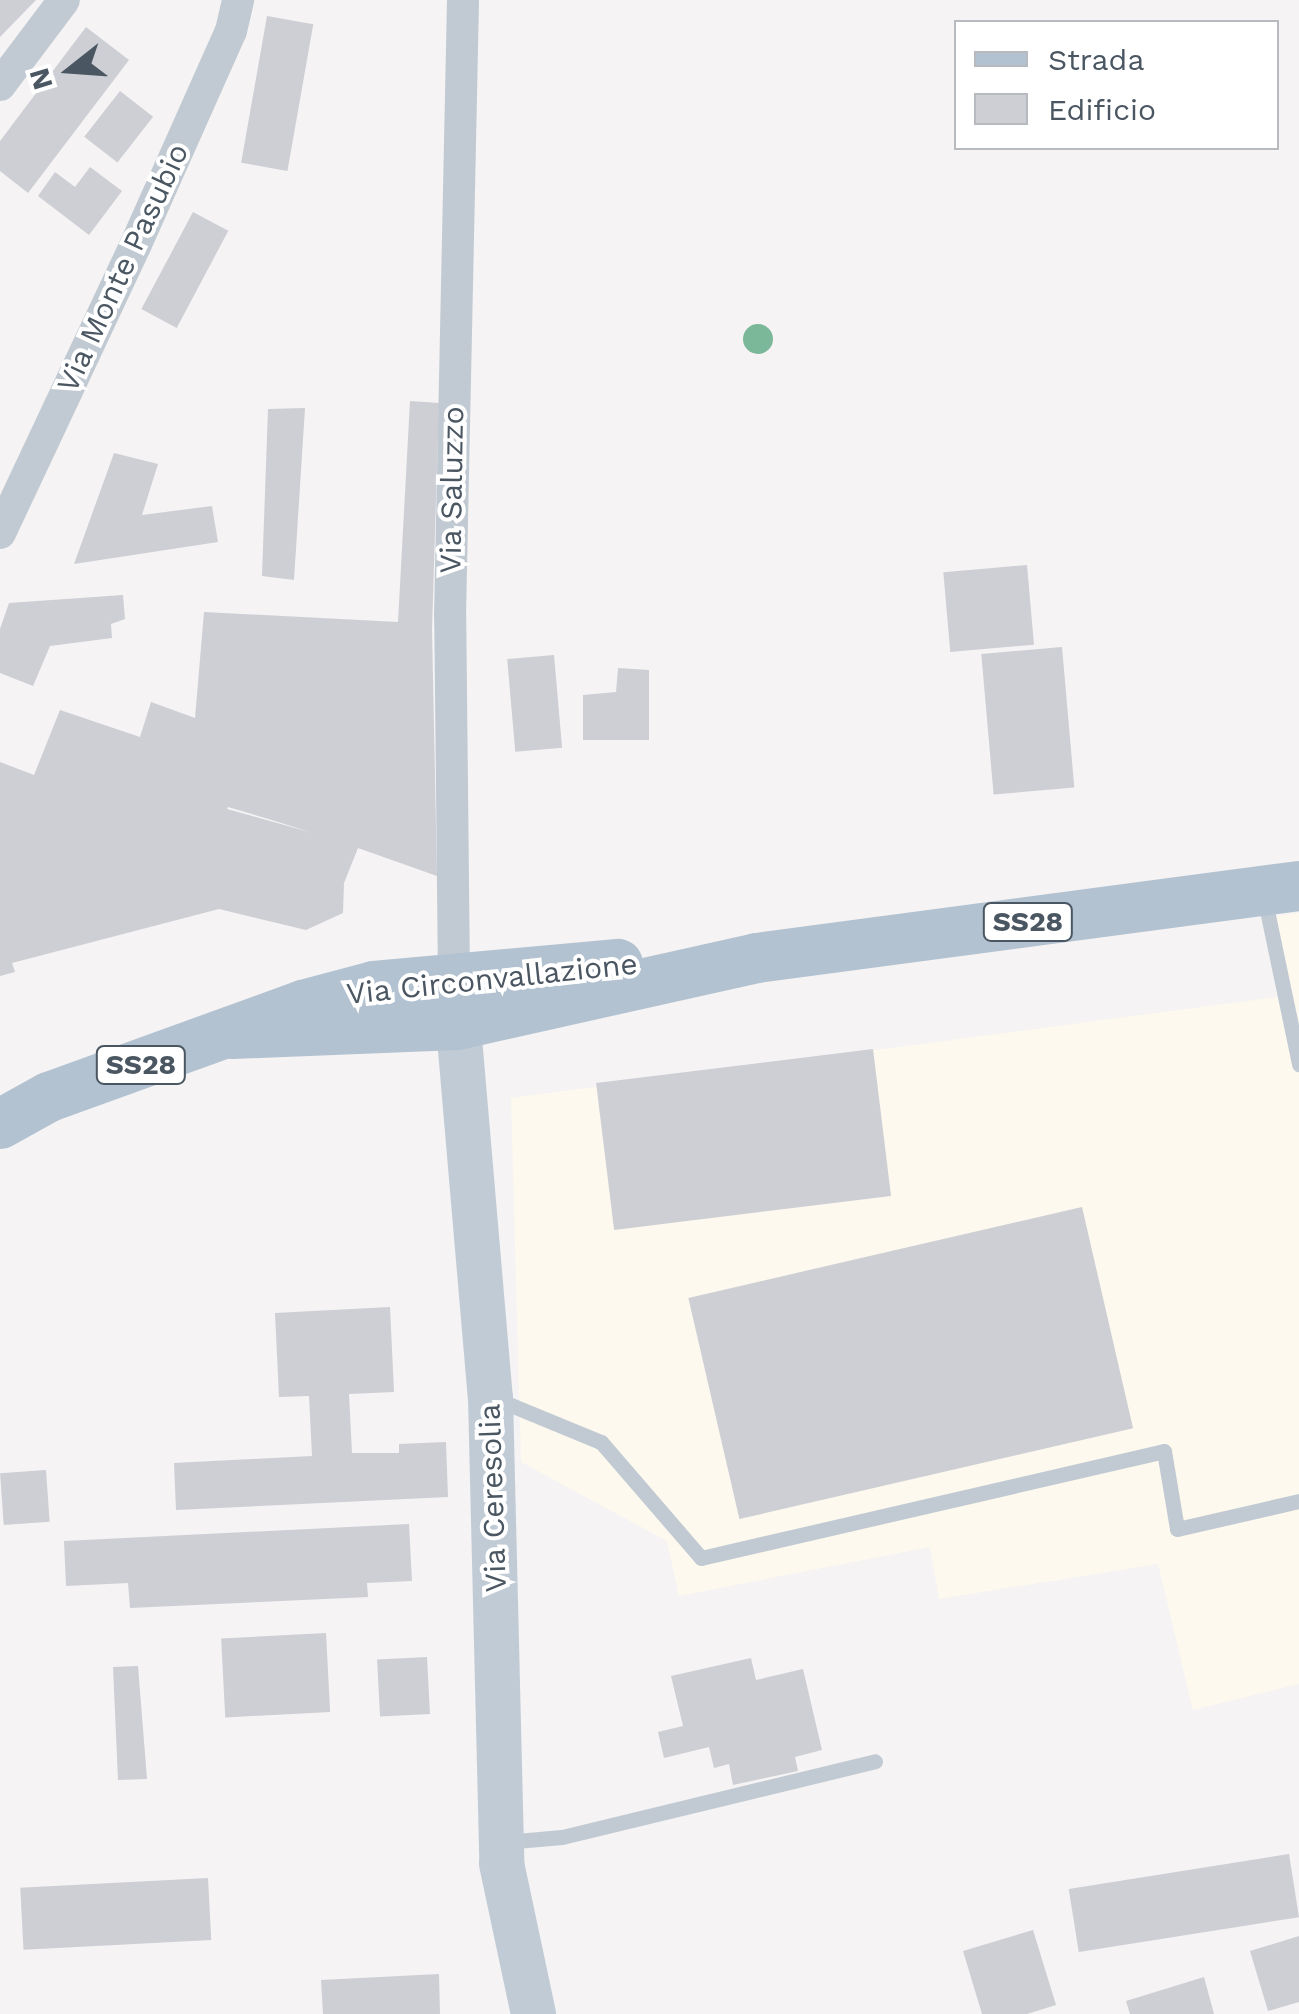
<!DOCTYPE html>
<html>
<head>
<meta charset="utf-8">
<style>
	body { margin:0 }
	#map { position:relative; width:1299px; height:2014px; overflow:hidden; background:#f5f3f3; font-family:"Work Sans",sans-serif }
	div>[style] { position:absolute }
	.commercial>* { inset:0; background:#fdf9ef }
	.building>* { inset:0; background:#cdcfd5; transform-origin:0 0 }
	.service>* { height:15px; margin:-7.5px; padding:0 7.5px; transform-origin:7.5px; border-radius:7.5px; background:#c1cad2 }
	.minor>* { height:32px; margin:-16px; padding:0 16px; transform-origin:16px; border-radius:16px; background:#c1cad2 }
	.secondary>* { height:45px; margin:-22.5px; padding:0 22.5px; transform-origin:22.5px; border-radius:22.5px; background:#c1cbd6 }
	.primary>* { height:50px; margin:-25px; padding:0 25px; transform-origin:25px; border-radius:25px; background:#b3c2d1 }
	.trees>* { width:30px; height:30px; margin:-15px; border-radius:50%; background:#7bb799 }
	span { translate:-50% -50%; white-space:nowrap; text-align:center; line-height:1.15; -webkit-text-stroke:8px #fff; paint-order:stroke }
	.shield-label span { padding:2px 8px; background:#fff; border:2px solid; border-radius:8px; -webkit-text-stroke-width:0 }
	.shield-label { font-size:28px; color:#4a5661; font-weight:700 }
	.street-label { font-size:30px; color:#4a5661 }
	.legend { position:absolute; left:954px; top:20px; width:325px; height:130px; box-sizing:border-box; background:#fff; border:2px solid #b7bbc0; margin:0; padding:12px 18px; list-style:none; font-size:30px; color:#4a5661 }
	.legend li { display:flex; align-items:center; gap:20px; height:50px }
	.legend b { width:50px; border:2px solid #b7bbc0 }
	.north { position:absolute; left:20px; top:20px; width:100px; height:100px; -webkit-text-stroke:8px #fff; paint-order:stroke; rotate:253deg; font-size:28px; font-weight:700; line-height:40px; text-align:center; color:#4a5661 }
	.north::after { content:''; display:block; margin:auto; width:35px; height:45px; background:#4a5661; clip-path:polygon(50% 0,100% 100%,50% 72%,0 100%) }
</style>
</head>
<body>
<div id="map">
	<div class="commercial">
		<i style="clip-path:polygon(1299px 913px,1299px 1684px,1193px 1710px,1158px 1564px,939px 1599px,930px 1547px,679px 1596px,667px 1541px,521px 1462px,511px 1098px,1277px 997px,1267px 917px)"></i>
	</div>
	<div class="building">
		<i style="clip-path:polygon(0 0,36px 0,0 37px)"></i>
		<i style="left:267px;top:16px;width:47px;height:149px;rotate:10deg"></i>
		<i style="clip-path:polygon(86px 27px,129px 60px,28px 193px,0 171px,0 141px)"></i>
		<i style="left:120px;top:91px;width:42px;height:58px;rotate:38deg"></i>
		<i style="clip-path:polygon(90px 167px,122px 191px,89px 235px,38px 196px,55px 172px,75px 187px)"></i>
		<i style="left:193px;top:212px;width:40px;height:110px;rotate:28deg"></i>
		<i style="clip-path:polygon(evenodd,410px 401px,439px 403px,432px 629px,437px 876px,358px 848px,344px 883px,343px 913px,306px 930px,219px 909px,12px 963px,15px 972px,0 976px,0 762px,34px 775px,60px 710px,140px 737px,151px 702px,195px 718px,204px 612px,398px 622px,410px 401px,228px 807px,275px 821px,313px 833px,227px 809px,228px 807px)"></i>
		<i style="clip-path:polygon(305px 408px,294px 580px,262px 576px,268px 409px)"></i>
		<i style="clip-path:polygon(114px 453px,158px 464px,142px 515px,212px 506px,218px 542px,74px 564px)"></i>
		<i style="left:1027px;top:565px;width:80px;height:84px;rotate:85deg"></i>
		<i style="clip-path:polygon(123px 595px,125px 619px,111px 624px,112px 638px,50px 646px,33px 686px,0 673px,0 629px,9px 603px)"></i>
		<i style="left:1062px;top:647px;width:141px;height:81px;rotate:85deg"></i>
		<i style="left:554px;top:655px;width:93px;height:47px;rotate:85deg"></i>
		<i style="clip-path:polygon(618px 668px,649px 670px,649px 740px,583px 740px,583px 695px,616px 692px)"></i>
		<i style="left:873px;top:1049px;width:148px;height:279px;rotate:83deg"></i>
		<i style="left:1082px;top:1207px;width:227px;height:404px;rotate:77deg"></i>
		<i style="clip-path:polygon(390px 1307px,394px 1392px,349px 1394px,352px 1453px,399px 1453px,399px 1444px,446px 1442px,448px 1497px,176px 1510px,174px 1463px,312px 1456px,309px 1396px,279px 1397px,275px 1313px)"></i>
		<i style="left:46px;top:1470px;width:52px;height:46px;rotate:86deg"></i>
		<i style="clip-path:polygon(409px 1524px,412px 1581px,367px 1583px,368px 1597px,130px 1608px,128px 1583px,66px 1586px,64px 1541px)"></i>
		<i style="left:326px;top:1633px;width:79px;height:105px;rotate:87deg"></i>
		<i style="left:427px;top:1657px;width:57px;height:50px;rotate:87deg"></i>
		<i style="clip-path:polygon(751px 1658px,756px 1680px,803px 1669px,822px 1750px,795px 1757px,798px 1771px,733px 1785px,729px 1764px,714px 1768px,709px 1747px,664px 1758px,658px 1732px,683px 1726px,671px 1676px)"></i>
		<i style="clip-path:polygon(138px 1666px,147px 1779px,118px 1780px,113px 1667px)"></i>
		<i style="left:1289px;top:1854px;width:64px;height:223px;rotate:81deg"></i>
		<i style="left:208px;top:1878px;width:62px;height:188px;rotate:87deg"></i>
		<i style="clip-path:polygon(1033px 1930px,1056px 2005px,1027px 2014px,982px 2014px,963px 1951px)"></i>
		<i style="clip-path:polygon(1299px 1936px,1299px 2002px,1268px 2011px,1250px 1951px)"></i>
		<i style="clip-path:polygon(439px 1974px,440px 2014px,323px 2014px,321px 1980px)"></i>
		<i style="clip-path:polygon(1204px 1977px,1214px 2014px,1130px 2014px,1126px 2001px)"></i>
	</div>
	<div class="service">
		<i style="left:1264px;top:896px;width:172px;rotate:78.2deg"></i>
		<i style="left:494px;top:1398px;width:116px;rotate:22.4deg"></i>
		<i style="left:601px;top:1442px;width:153px;rotate:49.2deg"></i>
		<i style="left:701px;top:1558px;width:475px;rotate:-13deg"></i>
		<i style="left:1164px;top:1451px;width:79px;rotate:80.5deg"></i>
		<i style="left:1177px;top:1529px;width:125px;rotate:-12.9deg"></i>
		<i style="left:505px;top:1842px;width:57px;rotate:-5deg"></i>
		<i style="left:562px;top:1837px;width:322px;rotate:-13.6deg"></i>
	</div>
	<div class="minor">
		<i style="left:0;top:85px;width:106px;rotate:-53deg"></i>
		<i style="left:0;top:533px;width:319px;rotate:-64.8deg"></i>
		<i style="left:136px;top:244px;width:233px;rotate:-66deg"></i>
		<i style="left:231px;top:31px;width:32px;rotate:-77deg"></i>
		<i style="left:454px;top:979px;width:363px;rotate:-90.6deg"></i>
		<i style="left:450px;top:616px;width:616px;rotate:-88.79deg"></i>
	</div>
	<div class="secondary">
		<i style="left:455px;top:991px;width:408px;rotate:85.1deg"></i>
		<i style="left:490px;top:1397px;width:466px;rotate:88.6deg"></i>
		<i style="left:501px;top:1863px;width:154px;rotate:78deg"></i>
	</div>
	<div class="primary">
		<i style="left:233px;top:1034px;width:224px;rotate:-2.3deg"></i>
		<i style="left:457px;top:1025px;width:307px;rotate:-12.6deg"></i>
		<i style="left:757px;top:958px;width:547px;rotate:-7.57deg"></i>
		<i style="left:0;top:1124px;width:56px;rotate:-28.9deg"></i>
		<i style="left:49px;top:1097px;width:270px;rotate:-19.9deg"></i>
		<i style="left:303px;top:1005px;width:73px;rotate:-15deg"></i>
		<i style="left:374px;top:986px;width:245px;rotate:-5.2deg"></i>
	</div>
	<div class="trees">
		<i style="left:758px;top:339px"></i>
	</div>
	<div class="shield-label">
		<span style="left:1028px;top:922px">SS28</span>
		<span style="left:141px;top:1065px">SS28</span>
	</div>
	<div class="street-label">
		<span style="left:123px;top:268px;rotate:-65deg">Via Monte Pasubio</span>
		<span style="left:452px;top:490px;rotate:-89deg">Via Saluzzo</span>
		<span style="left:492px;top:979px;rotate:-6deg">Via Circonvallazione</span>
		<span style="left:493px;top:1498px;rotate:-92deg">Via Ceresolia</span>
	</div>
	<ul class="legend">
	<li><b style="height:12px;background:#b3c2d1"></b>Strada</li>
	<li><b style="height:28px;background:#cdcfd5"></b>Edificio</li>
	</ul>
	<div class="north">N</div>
</div>
</body>
</html>
